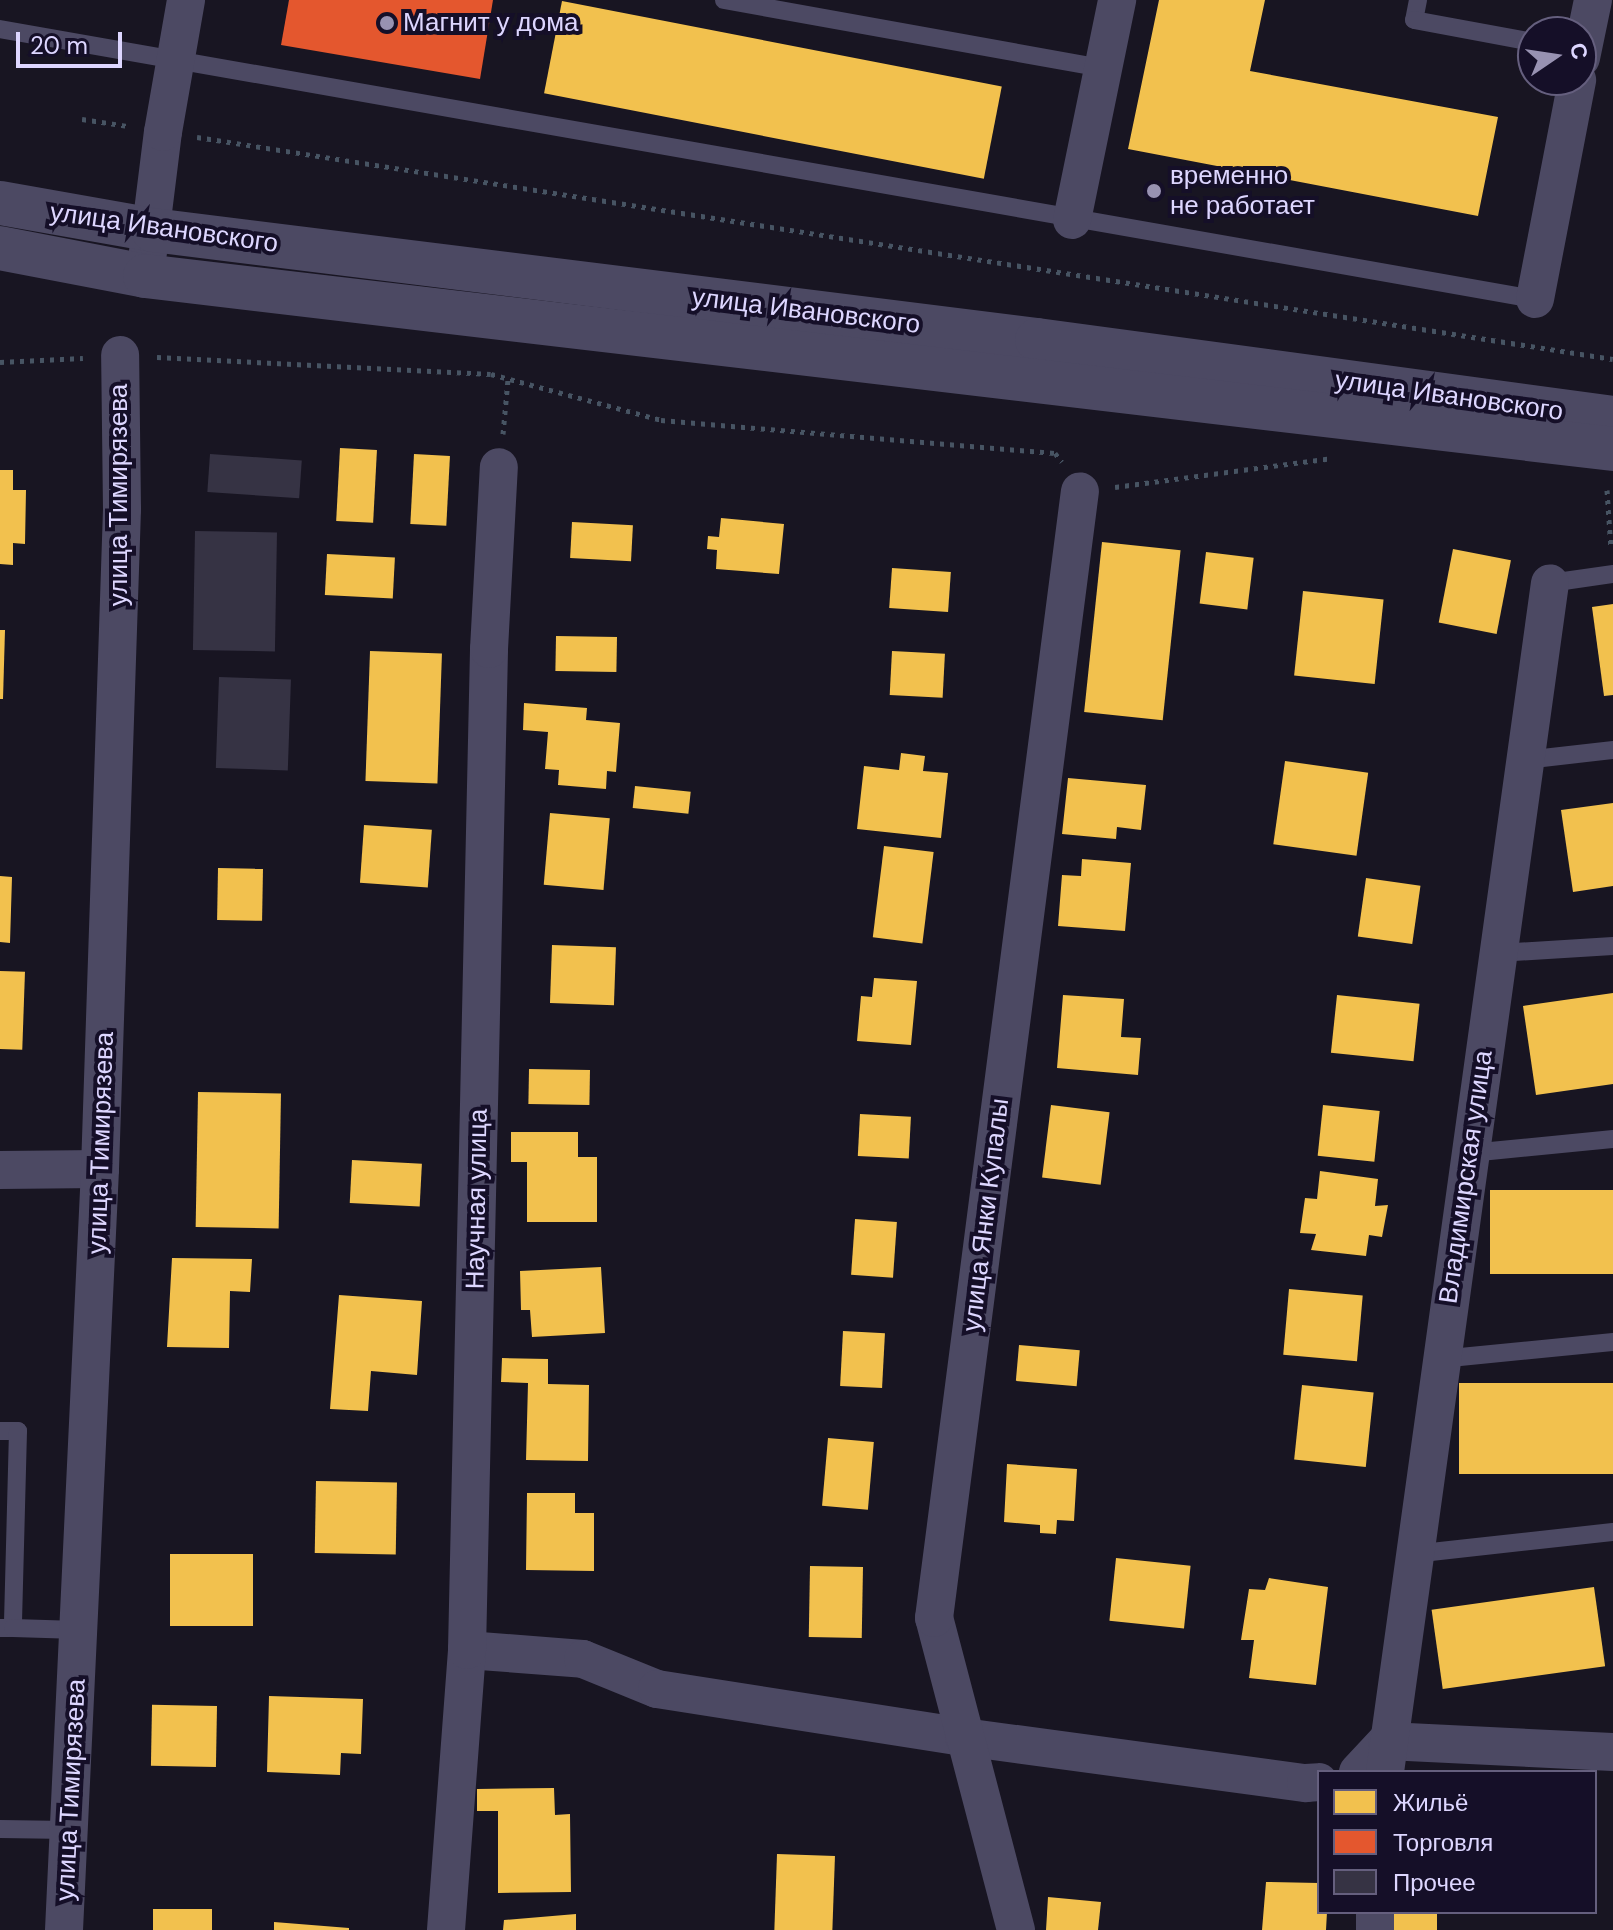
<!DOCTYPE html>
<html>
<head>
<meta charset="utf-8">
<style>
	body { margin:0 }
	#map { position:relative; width:1613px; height:1930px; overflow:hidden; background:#181522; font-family:"DM Sans",sans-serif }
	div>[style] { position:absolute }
	.homes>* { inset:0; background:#f2c14e; transform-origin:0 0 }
	.shops>* { inset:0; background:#e4572e }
	.building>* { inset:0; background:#363344; transform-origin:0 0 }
	.path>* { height:5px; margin-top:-2.5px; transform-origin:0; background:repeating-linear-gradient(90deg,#475463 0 4px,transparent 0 10px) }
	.service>* { height:18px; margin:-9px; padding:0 9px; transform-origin:9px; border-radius:9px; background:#4c4963 }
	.minor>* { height:38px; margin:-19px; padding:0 19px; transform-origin:19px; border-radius:19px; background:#4c4963 }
	.tertiary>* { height:44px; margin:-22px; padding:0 22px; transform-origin:22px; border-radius:22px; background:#4c4963 }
	.dots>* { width:22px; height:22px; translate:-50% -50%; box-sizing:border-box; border:4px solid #150f28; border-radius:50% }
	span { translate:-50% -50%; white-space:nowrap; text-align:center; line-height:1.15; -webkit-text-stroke:8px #150f28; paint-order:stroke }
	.poi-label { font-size:26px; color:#ddd6ff }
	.left { translate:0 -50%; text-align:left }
	.street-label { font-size:26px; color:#ddd6ff }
	.legend { position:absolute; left:1317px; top:1770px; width:280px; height:144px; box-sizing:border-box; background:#150f28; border:2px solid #655f7e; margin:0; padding:10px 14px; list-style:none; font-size:24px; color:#ddd6ff }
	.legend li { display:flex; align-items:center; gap:16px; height:40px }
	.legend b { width:40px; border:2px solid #655f7e }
	.north { position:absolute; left:1517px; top:16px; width:80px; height:80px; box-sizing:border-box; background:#150f28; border:2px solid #655f7e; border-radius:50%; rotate:77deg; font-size:22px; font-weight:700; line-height:32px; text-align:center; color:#ddd6ff }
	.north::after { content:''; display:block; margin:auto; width:28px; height:36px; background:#9892b2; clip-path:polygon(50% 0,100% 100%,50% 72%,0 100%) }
	.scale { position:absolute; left:16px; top:32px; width:106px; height:36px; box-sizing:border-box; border:4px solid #ddd6ff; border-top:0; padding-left:10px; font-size:24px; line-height:28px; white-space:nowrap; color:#ddd6ff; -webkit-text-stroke:6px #150f28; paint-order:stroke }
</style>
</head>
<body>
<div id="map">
	<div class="homes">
		<i style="clip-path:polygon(1159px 0,1265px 0,1250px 71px,1498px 117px,1478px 216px,1128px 149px)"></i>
		<i style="left:562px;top:1px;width:448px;height:94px;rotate:11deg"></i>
		<i style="left:340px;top:448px;width:37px;height:73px;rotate:3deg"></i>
		<i style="left:414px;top:454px;width:36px;height:70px;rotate:3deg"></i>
		<i style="clip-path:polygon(0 470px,13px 470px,13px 490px,26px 490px,25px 544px,13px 543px,13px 565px,0 564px)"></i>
		<i style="clip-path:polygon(721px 518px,784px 524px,779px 574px,716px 569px,717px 550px,707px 549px,708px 536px,719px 537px)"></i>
		<i style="left:572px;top:522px;width:61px;height:36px;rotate:3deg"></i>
		<i style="left:1102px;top:542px;width:79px;height:171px;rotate:6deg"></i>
		<i style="left:1453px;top:549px;width:59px;height:75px;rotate:11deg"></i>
		<i style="left:1206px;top:552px;width:48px;height:52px;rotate:7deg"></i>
		<i style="left:327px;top:554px;width:68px;height:41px;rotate:3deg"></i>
		<i style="left:892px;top:568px;width:59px;height:40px;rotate:4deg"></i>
		<i style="left:1303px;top:591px;width:81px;height:85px;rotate:6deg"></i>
		<i style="clip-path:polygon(1613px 604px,1613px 695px,1604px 696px,1592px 607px)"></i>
		<i style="clip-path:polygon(0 630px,5px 630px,3px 699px,0 699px)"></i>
		<i style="left:556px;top:636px;width:61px;height:35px;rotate:1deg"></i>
		<i style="left:370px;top:651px;width:72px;height:130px;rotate:2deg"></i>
		<i style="left:892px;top:651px;width:53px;height:44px;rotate:3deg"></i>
		<i style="clip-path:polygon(524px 703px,587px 708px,586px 720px,620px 723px,616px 772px,607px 771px,606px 789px,558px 785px,559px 770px,545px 769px,548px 732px,523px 730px)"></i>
		<i style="clip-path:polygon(901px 753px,925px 756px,923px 771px,948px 773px,941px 838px,857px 829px,864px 766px,899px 770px)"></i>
		<i style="left:1285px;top:761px;width:84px;height:84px;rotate:8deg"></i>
		<i style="clip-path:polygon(1068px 778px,1146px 785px,1141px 830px,1117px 827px,1116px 839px,1062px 834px)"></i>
		<i style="left:635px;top:786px;width:56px;height:22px;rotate:6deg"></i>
		<i style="clip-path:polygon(1613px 803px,1613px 886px,1573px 892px,1561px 810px)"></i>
		<i style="left:550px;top:813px;width:60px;height:72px;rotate:5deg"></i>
		<i style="left:364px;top:825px;width:68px;height:58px;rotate:4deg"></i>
		<i style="left:884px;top:846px;width:50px;height:92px;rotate:7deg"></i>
		<i style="clip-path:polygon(1082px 859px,1131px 863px,1125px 931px,1058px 926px,1062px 875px,1081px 876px)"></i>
		<i style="left:218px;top:868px;width:45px;height:52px;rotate:1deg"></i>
		<i style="clip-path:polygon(0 876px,12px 877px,10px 943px,0 942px)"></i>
		<i style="left:1366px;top:878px;width:55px;height:59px;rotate:8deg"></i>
		<i style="left:552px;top:945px;width:64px;height:58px;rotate:2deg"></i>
		<i style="left:0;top:971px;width:25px;height:78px;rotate:2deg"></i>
		<i style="clip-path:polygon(874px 978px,917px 981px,911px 1045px,857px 1041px,861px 996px,872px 997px)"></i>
		<i style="clip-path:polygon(1613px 993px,1613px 1084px,1536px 1095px,1523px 1006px)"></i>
		<i style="clip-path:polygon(1063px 995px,1124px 999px,1121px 1037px,1141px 1038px,1138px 1075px,1057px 1068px)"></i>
		<i style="left:1337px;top:995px;width:83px;height:58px;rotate:6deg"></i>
		<i style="left:529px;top:1069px;width:61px;height:35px;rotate:1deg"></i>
		<i style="left:198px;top:1092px;width:83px;height:135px;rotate:1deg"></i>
		<i style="left:1051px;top:1105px;width:59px;height:73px;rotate:7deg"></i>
		<i style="left:1323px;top:1105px;width:57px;height:51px;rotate:6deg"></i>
		<i style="left:860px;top:1114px;width:51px;height:42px;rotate:3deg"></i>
		<i style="clip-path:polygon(511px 1132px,578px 1132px,578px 1157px,597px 1157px,597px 1222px,527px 1222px,527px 1162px,511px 1162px)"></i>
		<i style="left:352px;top:1160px;width:70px;height:43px;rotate:3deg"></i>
		<i style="clip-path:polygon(1320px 1171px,1378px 1179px,1375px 1206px,1388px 1205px,1382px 1237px,1369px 1235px,1366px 1256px,1311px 1250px,1316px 1234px,1300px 1233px,1305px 1198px,1317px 1199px)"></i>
		<i style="left:1613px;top:1190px;width:84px;height:123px;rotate:90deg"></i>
		<i style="left:855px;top:1219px;width:42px;height:56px;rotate:4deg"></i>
		<i style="clip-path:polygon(172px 1258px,252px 1259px,250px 1292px,230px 1291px,229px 1348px,167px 1347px)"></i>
		<i style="clip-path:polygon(601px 1267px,605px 1333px,532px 1337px,530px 1310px,521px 1310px,520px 1271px)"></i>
		<i style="left:1289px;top:1289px;width:74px;height:66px;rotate:5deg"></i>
		<i style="clip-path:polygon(339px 1295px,422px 1301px,417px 1375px,371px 1371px,368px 1411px,330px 1409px)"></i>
		<i style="left:843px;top:1331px;width:42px;height:55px;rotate:3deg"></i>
		<i style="left:1019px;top:1345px;width:61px;height:36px;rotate:5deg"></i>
		<i style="clip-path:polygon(502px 1358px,548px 1359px,548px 1384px,589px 1385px,588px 1461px,526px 1460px,528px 1383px,501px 1382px)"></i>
		<i style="left:1613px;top:1383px;width:91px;height:154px;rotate:90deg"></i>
		<i style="left:1302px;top:1385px;width:72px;height:75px;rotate:6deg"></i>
		<i style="left:828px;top:1438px;width:46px;height:68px;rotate:5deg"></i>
		<i style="clip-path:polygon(1007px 1464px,1077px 1469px,1074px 1521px,1057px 1520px,1056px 1534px,1040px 1533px,1040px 1525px,1004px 1522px)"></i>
		<i style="left:316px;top:1481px;width:81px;height:72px;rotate:1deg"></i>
		<i style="clip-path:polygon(527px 1493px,575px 1493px,575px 1513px,594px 1513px,594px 1571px,526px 1570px)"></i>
		<i style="left:170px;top:1554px;width:83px;height:72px"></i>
		<i style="left:1116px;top:1558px;width:75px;height:63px;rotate:6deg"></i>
		<i style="left:810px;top:1566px;width:53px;height:71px;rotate:1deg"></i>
		<i style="clip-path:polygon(1269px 1578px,1328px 1587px,1316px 1685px,1249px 1678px,1254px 1640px,1241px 1640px,1249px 1589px,1265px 1590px)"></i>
		<i style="left:1594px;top:1587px;width:80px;height:164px;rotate:82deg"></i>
		<i style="clip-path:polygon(269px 1696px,363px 1699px,361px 1754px,341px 1753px,340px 1775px,267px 1772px)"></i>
		<i style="left:217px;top:1706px;width:61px;height:65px;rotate:91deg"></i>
		<i style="clip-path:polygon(554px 1788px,555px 1815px,570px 1814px,571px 1892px,498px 1893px,498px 1811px,477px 1811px,477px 1789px)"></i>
		<i style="left:777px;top:1854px;width:58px;height:76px;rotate:2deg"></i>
		<i style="clip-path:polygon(1266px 1882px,1319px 1883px,1319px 1912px,1327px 1912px,1326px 1930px,1262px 1930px)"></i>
		<i style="clip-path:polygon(1048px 1897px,1101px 1902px,1098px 1930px,1046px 1930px)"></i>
		<i style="left:212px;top:1909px;width:21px;height:59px;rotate:90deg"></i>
		<i style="left:1388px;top:1912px;width:49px;height:18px"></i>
		<i style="clip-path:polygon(576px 1914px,576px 1930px,503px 1930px,504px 1920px)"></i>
		<i style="clip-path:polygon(274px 1922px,349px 1928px,349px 1930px,274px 1930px)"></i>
	</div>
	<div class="shops">
		<i style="clip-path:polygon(289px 0,493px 0,480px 79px,281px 45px)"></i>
	</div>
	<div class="building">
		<i style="left:210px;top:454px;width:92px;height:38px;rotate:4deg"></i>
		<i style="left:195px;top:531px;width:82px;height:119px;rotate:1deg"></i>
		<i style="left:219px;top:677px;width:72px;height:91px;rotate:2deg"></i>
	</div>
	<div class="path">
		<i style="left:82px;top:119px;width:47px;rotate:8.7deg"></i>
		<i style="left:197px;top:137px;width:1433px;rotate:8.91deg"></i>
		<i style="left:157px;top:357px;width:334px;rotate:2.9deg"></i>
		<i style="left:491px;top:374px;width:176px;rotate:15.1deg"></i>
		<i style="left:661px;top:420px;width:395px;rotate:4.8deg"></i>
		<i style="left:1055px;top:453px;width:11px;rotate:52deg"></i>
		<i style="left:0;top:362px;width:83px;rotate:-2.8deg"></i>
		<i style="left:503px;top:434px;width:55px;rotate:-84.8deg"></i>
		<i style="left:1115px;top:487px;width:218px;rotate:-7.6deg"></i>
		<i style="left:1607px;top:490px;width:59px;rotate:86.1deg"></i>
	</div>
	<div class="service">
		<i style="left:724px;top:0;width:384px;rotate:10.2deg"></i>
		<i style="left:1418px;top:0;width:20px;rotate:101deg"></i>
		<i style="left:1414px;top:20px;width:121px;rotate:10.5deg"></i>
		<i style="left:0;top:29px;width:1559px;rotate:9.98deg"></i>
		<i style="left:1550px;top:583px;width:64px;rotate:-8.1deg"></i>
		<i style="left:1525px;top:760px;width:89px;rotate:-6.5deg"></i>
		<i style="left:1498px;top:953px;width:115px;rotate:-3.5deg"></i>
		<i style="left:1470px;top:1153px;width:144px;rotate:-5.6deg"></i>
		<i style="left:1440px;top:1359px;width:174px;rotate:-5.6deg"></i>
		<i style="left:0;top:1431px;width:18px"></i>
		<i style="left:18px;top:1431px;width:197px;rotate:91.5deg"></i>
		<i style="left:13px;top:1628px;width:13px;rotate:180deg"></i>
		<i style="left:1413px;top:1554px;width:201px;rotate:-6.3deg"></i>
		<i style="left:13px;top:1628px;width:65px;rotate:1.8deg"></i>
		<i style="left:0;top:1829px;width:69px;rotate:0.8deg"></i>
	</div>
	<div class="minor">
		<i style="left:1581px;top:58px;width:59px;rotate:-78.3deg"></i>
		<i style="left:1072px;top:220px;width:225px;rotate:-78.4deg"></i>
		<i style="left:145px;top:276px;width:145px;rotate:-82.9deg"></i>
		<i style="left:163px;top:132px;width:134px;rotate:-80.1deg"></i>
		<i style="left:1535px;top:299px;width:223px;rotate:-79.1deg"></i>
		<i style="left:0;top:1170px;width:100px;rotate:-0.6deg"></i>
		<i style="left:467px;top:1650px;width:116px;rotate:4.4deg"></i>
		<i style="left:583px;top:1659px;width:80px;rotate:22.1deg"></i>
		<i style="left:657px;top:1689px;width:311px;rotate:8.9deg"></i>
		<i style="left:964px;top:1737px;width:345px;rotate:7.7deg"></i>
		<i style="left:1306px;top:1783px;width:13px;rotate:-4deg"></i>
		<i style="left:1358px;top:1772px;width:42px;rotate:-46.9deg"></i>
		<i style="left:1387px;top:1741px;width:226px;rotate:2.8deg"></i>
		<i style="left:1385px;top:1772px;width:1200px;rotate:-82.1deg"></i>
		<i style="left:64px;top:1930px;width:762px;rotate:-87.29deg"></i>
		<i style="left:100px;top:1169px;width:660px;rotate:-88.09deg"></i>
		<i style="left:122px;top:509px;width:154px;rotate:-90.7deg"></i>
		<i style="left:446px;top:1930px;width:281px;rotate:-85.7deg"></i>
		<i style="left:467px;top:1650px;width:1001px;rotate:-88.74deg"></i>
		<i style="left:489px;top:649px;width:182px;rotate:-86.9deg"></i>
		<i style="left:1016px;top:1930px;width:323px;rotate:-104.7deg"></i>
		<i style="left:934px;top:1618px;width:1136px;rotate:-82.62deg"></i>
		<i style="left:1375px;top:1930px;width:18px;rotate:-90deg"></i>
	</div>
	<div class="tertiary">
		<i style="left:0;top:203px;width:155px;rotate:10deg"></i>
		<i style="left:153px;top:230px;width:891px;rotate:7.09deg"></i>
		<i style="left:1037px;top:340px;width:581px;rotate:7.71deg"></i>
		<i style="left:0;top:248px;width:148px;rotate:10.9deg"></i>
		<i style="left:145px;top:276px;width:1478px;rotate:6.72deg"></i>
	</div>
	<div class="dots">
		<i style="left:387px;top:23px;background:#9892b2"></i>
		<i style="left:1154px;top:191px;background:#9892b2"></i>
	</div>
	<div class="poi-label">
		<span class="left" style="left:403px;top:23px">Магнит у дома</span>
		<span class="left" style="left:1170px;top:191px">временно<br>не работает</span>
	</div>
	<div class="street-label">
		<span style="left:164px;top:228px;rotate:8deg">улица Ивановского</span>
		<span style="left:806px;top:311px;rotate:7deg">улица Ивановского</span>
		<span style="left:1449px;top:396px;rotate:8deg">улица Ивановского</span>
		<span style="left:119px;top:495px;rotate:-90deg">улица Тимирязева</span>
		<span style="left:101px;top:1143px;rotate:-88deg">улица Тимирязева</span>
		<span style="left:1466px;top:1177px;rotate:-82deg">Владимирская улица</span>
		<span style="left:477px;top:1199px;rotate:-89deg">Научная улица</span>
		<span style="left:986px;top:1215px;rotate:-83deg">улица Янки Купалы</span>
		<span style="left:71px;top:1790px;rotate:-87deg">улица Тимирязева</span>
	</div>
	<ul class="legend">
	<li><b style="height:22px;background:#f2c14e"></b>Жильё</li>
	<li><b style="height:22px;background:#e4572e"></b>Торговля</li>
	<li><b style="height:22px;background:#363344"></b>Прочее</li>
	</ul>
	<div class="north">С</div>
	<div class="scale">20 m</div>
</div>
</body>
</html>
